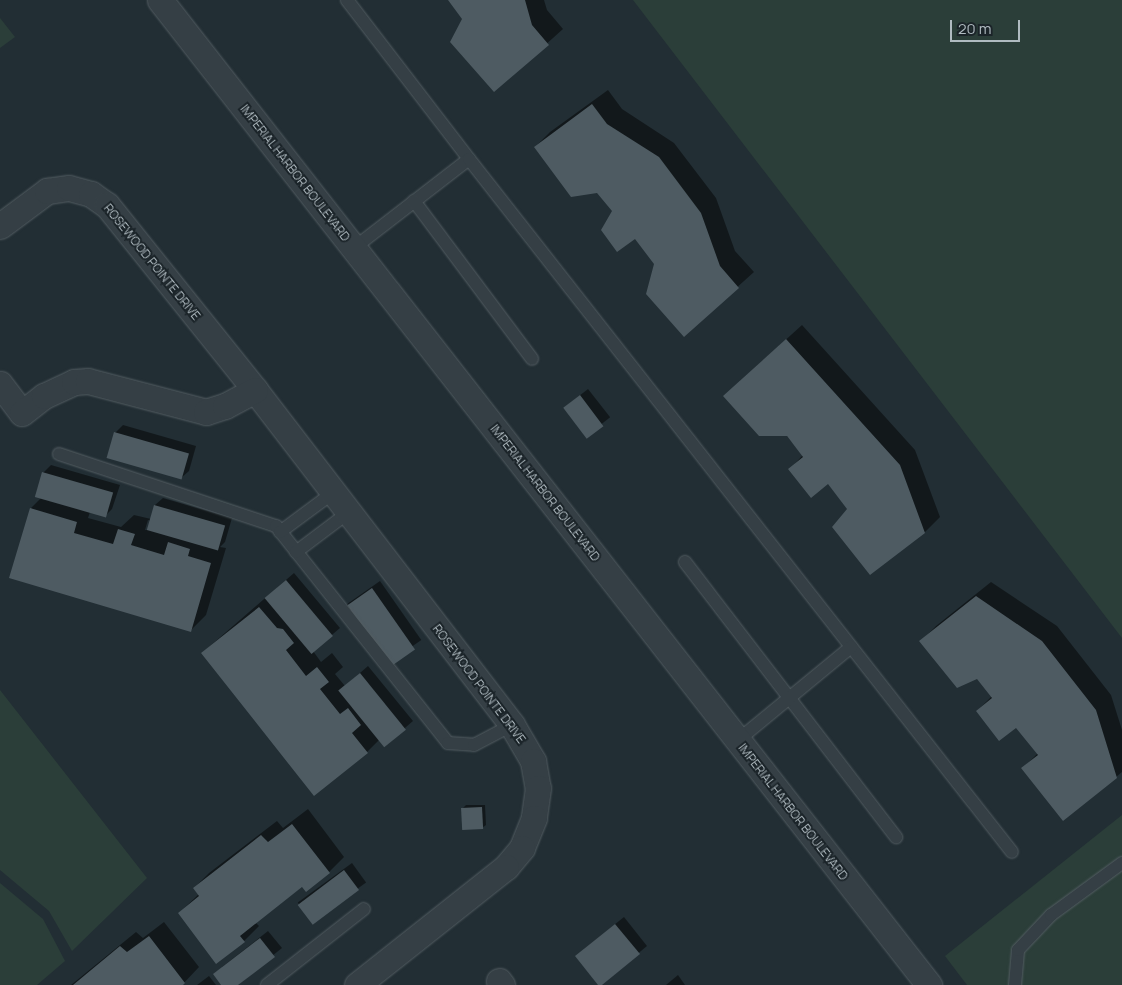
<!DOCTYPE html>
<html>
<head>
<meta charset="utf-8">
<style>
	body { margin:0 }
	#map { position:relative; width:1122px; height:985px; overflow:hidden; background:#222e34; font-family:Manrope,sans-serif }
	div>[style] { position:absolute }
	.green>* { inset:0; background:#2b3e39 }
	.shadow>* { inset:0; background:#0007; transform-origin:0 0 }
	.building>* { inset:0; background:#4e5b62; transform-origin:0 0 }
	.roads { filter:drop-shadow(0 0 1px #535d62) drop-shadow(0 0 1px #535d62) }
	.service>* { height:12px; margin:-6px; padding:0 6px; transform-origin:6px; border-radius:6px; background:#353f45 }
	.minor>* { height:25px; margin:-12.5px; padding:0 12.5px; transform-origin:12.5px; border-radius:12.5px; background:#353f45 }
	span { translate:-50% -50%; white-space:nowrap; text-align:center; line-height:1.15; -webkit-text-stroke:4px #1b2429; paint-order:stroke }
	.street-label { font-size:12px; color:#b0bbc1 }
	.scale { position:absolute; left:950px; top:20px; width:70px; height:22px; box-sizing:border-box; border:2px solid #b0bbc1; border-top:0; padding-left:6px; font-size:15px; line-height:18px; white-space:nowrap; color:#b0bbc1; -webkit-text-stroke:4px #1b2429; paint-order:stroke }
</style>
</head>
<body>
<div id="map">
	<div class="green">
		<i style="clip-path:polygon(633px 0,1122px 0,1122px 638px)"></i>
		<i style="clip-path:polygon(0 18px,15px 37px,0 48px)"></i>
		<i style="clip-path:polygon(0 690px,147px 878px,72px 951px,49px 911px,0 870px)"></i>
		<i style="clip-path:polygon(1122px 815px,1122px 985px,967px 985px,945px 956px)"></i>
		<i style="clip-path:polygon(0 883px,43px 919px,65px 961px,37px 985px,0 985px)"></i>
	</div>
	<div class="shadow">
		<i style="clip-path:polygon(450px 0,544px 0,547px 10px,563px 29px,494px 91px,464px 19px)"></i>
		<i style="clip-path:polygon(608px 90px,622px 109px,674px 143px,716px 198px,735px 251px,754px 272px,684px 335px,656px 264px,597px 191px,535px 147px,550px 132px)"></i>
		<i style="clip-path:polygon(802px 325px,915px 450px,940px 517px,925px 532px,848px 509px,828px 483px,790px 469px,803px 455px,740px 381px)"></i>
		<i style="left:588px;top:389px;width:36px;height:30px;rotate:52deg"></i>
		<i style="clip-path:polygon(123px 425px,196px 446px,189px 471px,181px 478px,115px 433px)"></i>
		<i style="clip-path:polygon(evenodd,51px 465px,120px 485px,112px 509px,105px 516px,90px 512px,88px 518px,121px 527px,134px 515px,151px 519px,155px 505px,163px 498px,232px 518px,225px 542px,220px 547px,226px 548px,206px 615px,191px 630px,31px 508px,41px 498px,43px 473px,51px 465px,148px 520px,151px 521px,148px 530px,145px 530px,148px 520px)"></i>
		<i style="clip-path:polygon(294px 573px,340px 628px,313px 651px,321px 662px,332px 653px,343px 667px,335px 674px,345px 686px,368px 666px,413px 721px,384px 746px,379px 740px,367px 752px,202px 653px)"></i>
		<i style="left:380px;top:581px;width:72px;height:41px;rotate:55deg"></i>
		<i style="clip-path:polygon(991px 582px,1057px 626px,1111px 695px,1122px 730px,1122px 772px,1116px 777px,1023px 768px,1038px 753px,1017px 726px,977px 711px,992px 696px,978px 678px,921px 641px,936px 626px)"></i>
		<i style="clip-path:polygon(466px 805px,485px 805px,486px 825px,482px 828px,462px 809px)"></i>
		<i style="clip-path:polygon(308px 809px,344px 857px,329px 872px,306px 890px,303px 886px,255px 922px,259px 926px,244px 941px,179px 913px,199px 894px,194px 888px,209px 873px,277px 821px,283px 828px)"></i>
		<i style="left:352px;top:863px;width:24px;height:67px;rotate:54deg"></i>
		<i style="clip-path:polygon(624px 917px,647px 946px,600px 985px,584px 949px)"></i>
		<i style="clip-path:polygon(164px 922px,199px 967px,182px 985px,71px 985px,136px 932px,143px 938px)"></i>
		<i style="clip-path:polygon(268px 931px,282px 948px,236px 985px,223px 985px,222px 967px)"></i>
		<i style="clip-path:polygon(678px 975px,685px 985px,666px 985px)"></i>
		<i style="clip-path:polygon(209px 976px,216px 985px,197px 985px)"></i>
	</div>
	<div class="building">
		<i style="clip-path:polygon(448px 0,525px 0,532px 25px,549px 45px,494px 92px,450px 42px,462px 19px)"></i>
		<i style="clip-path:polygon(592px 104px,607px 124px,659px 157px,701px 213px,720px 266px,739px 288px,684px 337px,646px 294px,654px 264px,635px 239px,617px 252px,601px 230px,612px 211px,597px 193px,571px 197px,534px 147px)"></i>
		<i style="clip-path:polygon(786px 339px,900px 465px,925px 533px,870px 575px,832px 527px,847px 509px,828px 484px,811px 498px,788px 469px,803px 457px,787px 436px,759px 436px,723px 396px)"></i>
		<i style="left:580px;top:395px;width:39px;height:21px;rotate:53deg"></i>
		<i style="left:114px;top:432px;width:78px;height:27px;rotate:16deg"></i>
		<i style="left:42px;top:472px;width:74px;height:26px;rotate:16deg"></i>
		<i style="left:154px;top:505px;width:74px;height:26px;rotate:16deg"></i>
		<i style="clip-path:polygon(30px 508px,77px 522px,74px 533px,113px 544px,118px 529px,135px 534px,131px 545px,164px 555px,168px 542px,190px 549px,188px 556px,211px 563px,191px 632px,9px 578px)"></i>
		<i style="left:286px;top:580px;width:73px;height:28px;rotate:50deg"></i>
		<i style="left:372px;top:588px;width:75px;height:30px;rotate:55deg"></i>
		<i style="clip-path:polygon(976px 596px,1042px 641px,1096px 710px,1117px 778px,1063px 821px,1021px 768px,1038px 755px,1016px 728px,999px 741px,976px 711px,992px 698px,977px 679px,957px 688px,919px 641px)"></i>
		<i style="clip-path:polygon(259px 607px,277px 628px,283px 629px,294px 643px,286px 650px,306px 676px,317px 667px,329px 682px,320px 689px,340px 714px,348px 708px,361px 725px,352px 733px,368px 753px,314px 796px,201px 653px)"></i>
		<i style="left:360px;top:673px;width:73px;height:28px;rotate:51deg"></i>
		<i style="left:482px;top:807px;width:22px;height:21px;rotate:87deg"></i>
		<i style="clip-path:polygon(292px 824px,330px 873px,306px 892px,302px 887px,240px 936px,245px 942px,216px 964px,178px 913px,199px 896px,193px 888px,261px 835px,268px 842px)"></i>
		<i style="left:344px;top:870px;width:25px;height:58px;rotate:53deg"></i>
		<i style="clip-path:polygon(615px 924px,640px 954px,602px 985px,598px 985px,575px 956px)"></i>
		<i style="clip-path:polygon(149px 936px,185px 983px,183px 985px,73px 985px,120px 946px,127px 952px)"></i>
		<i style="clip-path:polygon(260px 938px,275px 957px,238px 985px,221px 985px,213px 974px)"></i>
	</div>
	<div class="roads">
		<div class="service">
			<i style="left:347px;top:0;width:200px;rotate:52.5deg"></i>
			<i style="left:469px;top:159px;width:145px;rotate:142.3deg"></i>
			<i style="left:469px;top:159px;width:880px;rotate:51.92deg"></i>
			<i style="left:414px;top:201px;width:197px;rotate:53.2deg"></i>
			<i style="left:59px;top:454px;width:229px;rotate:18.4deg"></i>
			<i style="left:276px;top:526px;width:277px;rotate:51.6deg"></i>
			<i style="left:448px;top:743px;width:26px;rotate:4deg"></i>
			<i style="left:474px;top:745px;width:43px;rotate:-27.8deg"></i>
			<i style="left:280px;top:532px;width:67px;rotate:-36.5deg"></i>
			<i style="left:296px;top:552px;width:66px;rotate:-37deg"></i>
			<i style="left:685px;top:562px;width:347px;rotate:52.5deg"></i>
			<i style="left:737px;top:741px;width:148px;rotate:-39.5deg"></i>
			<i style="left:267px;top:985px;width:123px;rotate:-38.1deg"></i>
			<i style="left:1015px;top:985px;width:35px;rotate:-85deg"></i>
			<i style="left:1018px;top:950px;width:48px;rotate:-46.7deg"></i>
			<i style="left:1051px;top:915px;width:88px;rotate:-36.2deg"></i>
		</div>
		<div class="minor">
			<i style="left:160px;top:0;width:1250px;rotate:52.02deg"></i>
			<i style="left:0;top:226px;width:59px;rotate:-36.7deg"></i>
			<i style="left:47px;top:191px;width:22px;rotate:-8deg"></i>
			<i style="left:69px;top:188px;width:23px;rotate:15deg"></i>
			<i style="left:91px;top:194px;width:19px;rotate:35deg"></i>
			<i style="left:107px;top:205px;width:237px;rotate:51.3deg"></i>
			<i style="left:255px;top:390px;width:422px;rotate:52.5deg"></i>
			<i style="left:512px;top:725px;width:42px;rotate:59.7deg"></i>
			<i style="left:533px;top:761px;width:27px;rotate:80deg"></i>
			<i style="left:538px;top:788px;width:30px;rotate:98deg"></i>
			<i style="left:534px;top:818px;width:32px;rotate:112deg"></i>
			<i style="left:522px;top:848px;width:25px;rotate:130deg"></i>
			<i style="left:506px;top:867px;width:190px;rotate:141.6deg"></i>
			<i style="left:0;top:384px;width:36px;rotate:53deg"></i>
			<i style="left:22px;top:413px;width:28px;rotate:-38deg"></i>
			<i style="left:44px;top:396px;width:33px;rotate:-25deg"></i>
			<i style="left:74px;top:382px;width:14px;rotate:-4deg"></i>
			<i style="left:88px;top:381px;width:122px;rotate:14.7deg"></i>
			<i style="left:206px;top:412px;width:20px;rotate:-18deg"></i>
			<i style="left:225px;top:406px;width:34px;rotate:-28deg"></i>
			<i style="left:499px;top:981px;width:5px;rotate:53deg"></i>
		</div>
	</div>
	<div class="street-label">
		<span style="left:295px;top:173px;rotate:52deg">IMPERIAL HARBOR BOULEVARD</span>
		<span style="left:152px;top:262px;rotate:51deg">ROSEWOOD POINTE DRIVE</span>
		<span style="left:545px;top:493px;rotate:52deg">IMPERIAL HARBOR BOULEVARD</span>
		<span style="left:479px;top:684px;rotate:53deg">ROSEWOOD POINTE DRIVE</span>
		<span style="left:793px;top:812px;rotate:52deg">IMPERIAL HARBOR BOULEVARD</span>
	</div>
	<div class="scale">20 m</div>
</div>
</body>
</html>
